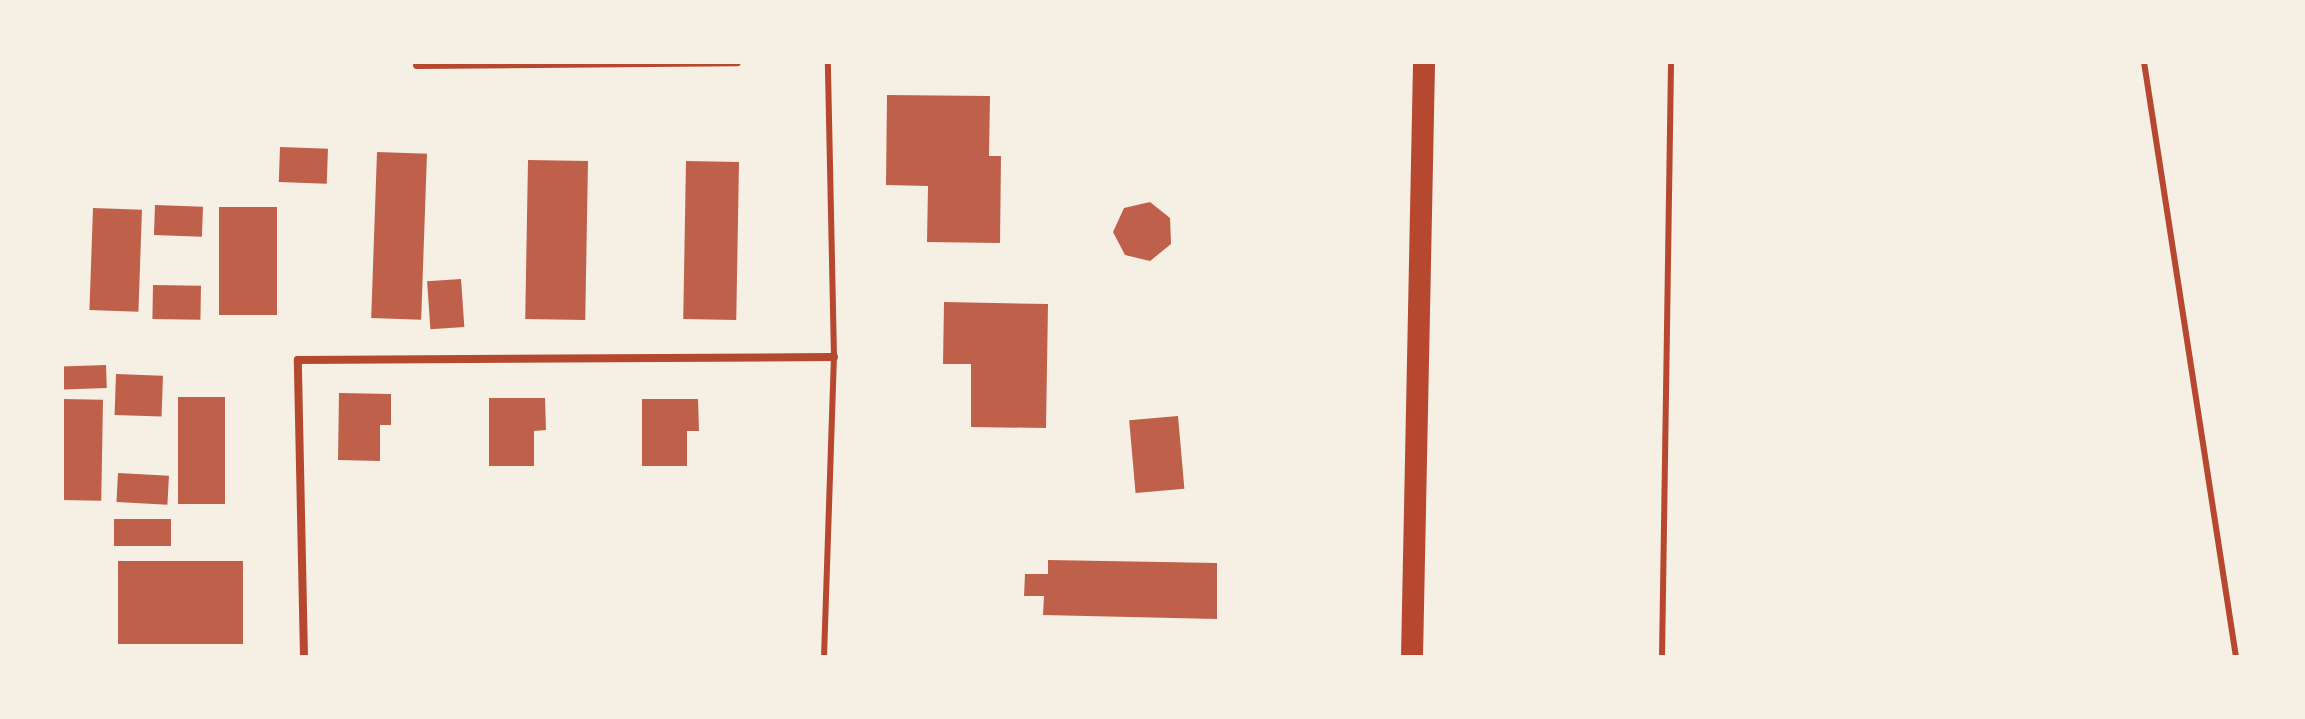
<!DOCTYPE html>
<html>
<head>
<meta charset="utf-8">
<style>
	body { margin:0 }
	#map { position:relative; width:2305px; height:719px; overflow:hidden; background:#f6efe4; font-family:Barlow,sans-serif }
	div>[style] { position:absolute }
	.building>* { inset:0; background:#bf614a; transform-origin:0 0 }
	.service>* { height:6px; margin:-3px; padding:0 3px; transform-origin:3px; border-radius:3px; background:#b5482f }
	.minor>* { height:8px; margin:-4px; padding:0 4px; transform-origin:4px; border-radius:4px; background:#b5482f }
	.trunk>* { height:22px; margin:-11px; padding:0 11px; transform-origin:11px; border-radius:11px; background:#b5482f }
	span { translate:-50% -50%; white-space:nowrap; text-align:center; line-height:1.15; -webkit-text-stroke:8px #f6efe4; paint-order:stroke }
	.frame { position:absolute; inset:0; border:64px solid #f6efe4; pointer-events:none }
</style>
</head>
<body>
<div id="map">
	<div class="building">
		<i style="clip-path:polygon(887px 95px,990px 96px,989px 156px,1001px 156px,1000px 243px,927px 242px,928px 186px,886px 185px)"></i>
		<i style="left:280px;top:147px;width:48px;height:35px;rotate:2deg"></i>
		<i style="left:377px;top:152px;width:50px;height:166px;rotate:2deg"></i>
		<i style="left:528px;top:160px;width:60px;height:159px;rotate:1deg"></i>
		<i style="left:686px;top:161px;width:53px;height:158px;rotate:1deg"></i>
		<i style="clip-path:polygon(1150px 202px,1170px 218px,1171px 244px,1150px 261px,1125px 255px,1113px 232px,1124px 208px)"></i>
		<i style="left:155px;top:205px;width:48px;height:30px;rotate:2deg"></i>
		<i style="left:219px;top:207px;width:58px;height:108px"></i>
		<i style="left:93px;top:208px;width:49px;height:102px;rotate:2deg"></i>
		<i style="left:461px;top:279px;width:48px;height:34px;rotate:86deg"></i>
		<i style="left:153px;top:285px;width:48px;height:34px;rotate:1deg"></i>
		<i style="clip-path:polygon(944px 302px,1048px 304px,1046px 428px,971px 427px,971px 364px,943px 364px)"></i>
		<i style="left:106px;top:365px;width:23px;height:44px;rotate:88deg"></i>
		<i style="left:116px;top:374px;width:47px;height:41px;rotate:2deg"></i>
		<i style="clip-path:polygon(339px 393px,391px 394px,391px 425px,380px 425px,380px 461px,338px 460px)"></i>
		<i style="left:178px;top:397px;width:47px;height:107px"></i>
		<i style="clip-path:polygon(489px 398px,545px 398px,546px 430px,534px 431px,534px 466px,489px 466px)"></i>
		<i style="left:62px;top:399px;width:41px;height:101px;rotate:1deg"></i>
		<i style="clip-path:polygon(642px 399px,698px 399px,699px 431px,687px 431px,687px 466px,642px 466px)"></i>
		<i style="left:1178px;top:416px;width:73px;height:49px;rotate:85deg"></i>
		<i style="left:118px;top:473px;width:51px;height:29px;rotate:3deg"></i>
		<i style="left:114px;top:519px;width:57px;height:27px"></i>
		<i style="clip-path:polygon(1048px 560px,1217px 563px,1217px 619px,1043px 615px,1044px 596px,1024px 596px,1025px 574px,1048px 574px)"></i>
		<i style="left:243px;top:561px;width:83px;height:125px;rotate:90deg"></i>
	</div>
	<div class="service">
		<i style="left:2144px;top:62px;width:602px;rotate:81.21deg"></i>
		<i style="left:824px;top:657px;width:300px;rotate:-88.1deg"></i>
		<i style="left:834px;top:357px;width:295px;rotate:-91.2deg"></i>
		<i style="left:1662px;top:657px;width:595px;rotate:-89.13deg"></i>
	</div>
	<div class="minor">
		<i style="left:417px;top:65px;width:320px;rotate:-0.5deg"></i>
		<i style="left:304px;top:657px;width:297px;rotate:-91.2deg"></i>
		<i style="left:298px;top:360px;width:536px;rotate:-0.32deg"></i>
	</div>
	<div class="trunk">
		<i style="left:1412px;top:657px;width:595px;rotate:-88.84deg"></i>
	</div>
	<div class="frame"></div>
</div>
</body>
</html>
